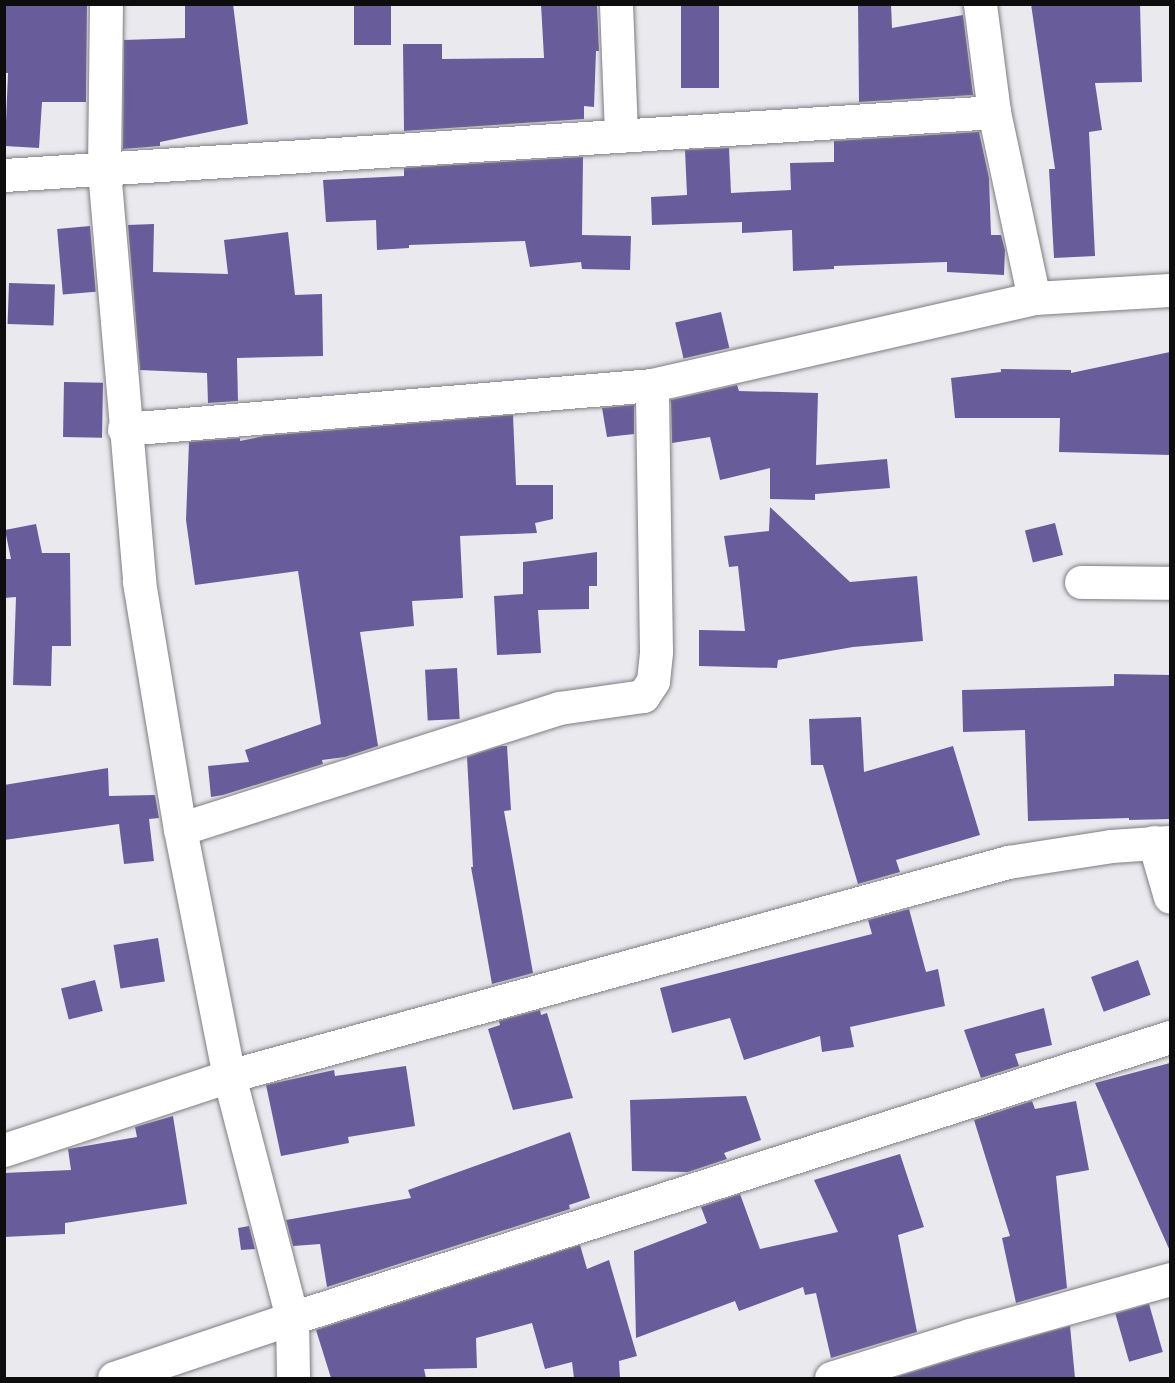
<!DOCTYPE html>
<html>
<head>
<meta charset="utf-8">
<style>
	body { margin:0 }
	#map { position:relative; width:1175px; height:1383px; overflow:hidden; background:#eae9ee; font-family:Overpass,sans-serif }
	div>[style] { position:absolute }
	.building>* { inset:0; background:#695c9a; transform-origin:0 0 }
	.roads { filter:drop-shadow(0 0 2px #7e7e82) drop-shadow(0 0 2px #7e7e82) }
	.street>* { height:33px; margin:-16.5px; padding:0 16.5px; transform-origin:16.5px; border-radius:16.5px; background:#fff }
	span { translate:-50% -50%; white-space:nowrap; text-align:center; line-height:1.15; -webkit-text-stroke:4.5px #eae9ee; paint-order:stroke }
	.frame { position:absolute; inset:0; border:6px solid #0d0d0e; pointer-events:none }
</style>
</head>
<body>
<div id="map">
	<div class="building">
		<i style="clip-path:polygon(4px 4px,87px 4px,86px 102px,42px 102px,39px 148px,5px 146px,8px 73px,4px 73px)"></i>
		<i style="clip-path:polygon(185px 4px,233px 4px,248px 124px,160px 142px,160px 146px,123px 149px,124px 40px,185px 38px)"></i>
		<i style="left:354px;top:4px;width:37px;height:41px"></i>
		<i style="clip-path:polygon(541px 4px,597px 4px,599px 51px,596px 51px,594px 107px,584px 106px,584px 119px,404px 131px,403px 44px,442px 44px,442px 59px,544px 58px)"></i>
		<i style="left:681px;top:4px;width:38px;height:84px"></i>
		<i style="clip-path:polygon(858px 4px,891px 4px,892px 28px,963px 15px,973px 95px,859px 102px)"></i>
		<i style="clip-path:polygon(1031px 4px,1140px 4px,1142px 82px,1095px 83px,1102px 130px,1089px 132px,1095px 256px,1054px 258px,1049px 169px,1055px 169px)"></i>
		<i style="clip-path:polygon(979px 132px,989px 178px,991px 235px,1001px 235px,1005px 250px,1004px 275px,947px 272px,947px 262px,834px 266px,834px 269px,793px 271px,792px 230px,742px 233px,742px 222px,652px 225px,651px 197px,687px 195px,685px 150px,729px 148px,731px 193px,791px 190px,790px 163px,834px 162px,834px 141px)"></i>
		<i style="clip-path:polygon(583px 157px,582px 235px,631px 236px,630px 270px,582px 269px,581px 262px,530px 267px,525px 241px,409px 245px,409px 248px,377px 250px,376px 220px,326px 222px,323px 180px,404px 176px,404px 168px)"></i>
		<i style="clip-path:polygon(154px 224px,153px 272px,228px 274px,224px 240px,288px 232px,295px 295px,322px 294px,323px 356px,237px 358px,238px 401px,208px 403px,207px 373px,140px 370px,128px 225px)"></i>
		<i style="left:90px;top:226px;width:66px;height:33px;rotate:85deg"></i>
		<i style="left:9px;top:283px;width:46px;height:41px;rotate:2deg"></i>
		<i style="left:721px;top:312px;width:37px;height:47px;rotate:77deg"></i>
		<i style="clip-path:polygon(1170px 352px,1170px 455px,1059px 452px,1060px 418px,955px 418px,951px 378px,1001px 372px,1001px 369px,1071px 370px,1071px 373px)"></i>
		<i style="left:64px;top:382px;width:39px;height:55px;rotate:1deg"></i>
		<i style="clip-path:polygon(737px 385px,739px 391px,818px 393px,816px 465px,887px 459px,890px 488px,815px 494px,815px 500px,770px 499px,770px 468px,720px 480px,710px 437px,672px 443px,671px 400px)"></i>
		<i style="clip-path:polygon(634px 405px,634px 434px,607px 437px,602px 408px)"></i>
		<i style="clip-path:polygon(513px 415px,516px 485px,553px 485px,553px 519px,535px 523px,537px 533px,460px 536px,463px 598px,412px 601px,414px 626px,360px 632px,378px 746px,345px 757px,322px 760px,323px 764px,223px 795px,211px 797px,208px 766px,249px 762px,245px 750px,321px 724px,298px 571px,195px 585px,186px 520px,189px 442px,240px 438px,240px 441px,264px 436px)"></i>
		<i style="clip-path:polygon(770px 507px,850px 582px,917px 576px,923px 641px,853px 647px,778px 660px,777px 668px,699px 666px,699px 630px,745px 631px,738px 566px,729px 567px,724px 536px,769px 531px)"></i>
		<i style="left:1055px;top:523px;width:33px;height:31px;rotate:76deg"></i>
		<i style="clip-path:polygon(36px 524px,42px 553px,70px 553px,71px 646px,52px 646px,51px 686px,13px 685px,16px 597px,4px 598px,4px 559px,11px 559px,5px 530px)"></i>
		<i style="clip-path:polygon(597px 552px,597px 586px,589px 586px,589px 609px,538px 610px,541px 653px,497px 655px,494px 596px,523px 594px,523px 562px)"></i>
		<i style="left:457px;top:668px;width:51px;height:32px;rotate:87deg"></i>
		<i style="clip-path:polygon(1114px 674px,1170px 675px,1170px 819px,1129px 820px,1129px 818px,1028px 821px,1025px 730px,963px 732px,962px 690px,1114px 686px)"></i>
		<i style="clip-path:polygon(861px 717px,864px 772px,953px 746px,980px 835px,896px 860px,900px 872px,858px 884px,823px 765px,811px 765px,809px 719px)"></i>
		<i style="clip-path:polygon(501px 746px,507px 746px,511px 810px,504px 811px,533px 973px,492px 984px,471px 867px,473px 867px,467px 757px)"></i>
		<i style="clip-path:polygon(108px 768px,109px 796px,155px 795px,159px 818px,149px 819px,154px 861px,124px 864px,119px 824px,4px 840px,4px 785px)"></i>
		<i style="clip-path:polygon(909px 909px,926px 972px,938px 969px,945px 1006px,850px 1027px,854px 1047px,822px 1052px,820px 1036px,744px 1060px,730px 1018px,672px 1033px,660px 988px,872px 934px,868px 920px)"></i>
		<i style="left:158px;top:938px;width:44px;height:45px;rotate:81deg"></i>
		<i style="left:1138px;top:960px;width:37px;height:50px;rotate:70deg"></i>
		<i style="left:95px;top:980px;width:32px;height:35px;rotate:76deg"></i>
		<i style="clip-path:polygon(1044px 1008px,1052px 1045px,1015px 1054px,1019px 1066px,981px 1078px,964px 1030px)"></i>
		<i style="clip-path:polygon(540px 1010px,541px 1015px,547px 1013px,573px 1098px,513px 1110px,488px 1029px,500px 1025px,499px 1021px)"></i>
		<i style="clip-path:polygon(1170px 1063px,1170px 1251px,1095px 1083px)"></i>
		<i style="clip-path:polygon(406px 1066px,415px 1126px,348px 1137px,349px 1143px,281px 1156px,266px 1085px,334px 1070px,335px 1076px)"></i>
		<i style="clip-path:polygon(746px 1096px,761px 1140px,724px 1153px,727px 1159px,688px 1172px,632px 1171px,630px 1100px)"></i>
		<i style="clip-path:polygon(1032px 1101px,1035px 1109px,1076px 1101px,1089px 1170px,1056px 1176px,1067px 1288px,1016px 1303px,1002px 1238px,1010px 1236px,974px 1120px)"></i>
		<i style="clip-path:polygon(173px 1116px,187px 1204px,65px 1223px,65px 1234px,4px 1237px,4px 1173px,71px 1170px,68px 1149px,137px 1137px,135px 1127px)"></i>
		<i style="clip-path:polygon(570px 1132px,590px 1198px,569px 1205px,570px 1209px,327px 1287px,320px 1244px,293px 1246px,286px 1220px,411px 1198px,408px 1190px)"></i>
		<i style="clip-path:polygon(900px 1154px,924px 1227px,898px 1235px,917px 1332px,831px 1358px,816px 1293px,805px 1295px,803px 1287px,739px 1311px,735px 1301px,636px 1338px,634px 1251px,707px 1223px,701px 1207px,740px 1194px,760px 1249px,838px 1232px,814px 1180px)"></i>
		<i style="clip-path:polygon(249px 1226px,255px 1249px,241px 1250px,238px 1228px)"></i>
		<i style="clip-path:polygon(580px 1245px,587px 1269px,609px 1260px,637px 1356px,619px 1361px,620px 1378px,574px 1378px,572px 1362px,545px 1369px,532px 1323px,476px 1338px,477px 1368px,424px 1369px,426px 1378px,331px 1378px,316px 1330px)"></i>
		<i style="left:1149px;top:1304px;width:50px;height:35px;rotate:74deg"></i>
		<i style="clip-path:polygon(1070px 1326px,1075px 1378px,893px 1378px,975px 1353px)"></i>
	</div>
	<div class="roads">
		<div class="street">
			<i style="left:106px;top:4px;width:166px;rotate:90.7deg"></i>
			<i style="left:104px;top:170px;width:413px;rotate:85.1deg"></i>
			<i style="left:139px;top:582px;width:250px;rotate:80.6deg"></i>
			<i style="left:180px;top:829px;width:252px;rotate:78.8deg"></i>
			<i style="left:229px;top:1076px;width:250px;rotate:75.4deg"></i>
			<i style="left:292px;top:1318px;width:60px;rotate:89deg"></i>
			<i style="left:616px;top:4px;width:132px;rotate:87.8deg"></i>
			<i style="left:994px;top:112px;width:190px;rotate:77.9deg"></i>
			<i style="left:1034px;top:298px;width:136px;rotate:-3.4deg"></i>
			<i style="left:4px;top:175px;width:992px;rotate:-3.64deg"></i>
			<i style="left:994px;top:112px;width:109px;rotate:-97.4deg"></i>
			<i style="left:124px;top:429px;width:530px;rotate:-4.76deg"></i>
			<i style="left:652px;top:385px;width:392px;rotate:-12.8deg"></i>
			<i style="left:1081px;top:582px;width:89px;rotate:0.6deg"></i>
			<i style="left:180px;top:829px;width:398px;rotate:-17.7deg"></i>
			<i style="left:559px;top:708px;width:85px;rotate:-8.1deg"></i>
			<i style="left:643px;top:696px;width:18px;rotate:-56deg"></i>
			<i style="left:653px;top:681px;width:30px;rotate:-84deg"></i>
			<i style="left:656px;top:651px;width:266px;rotate:-90.9deg"></i>
			<i style="left:1154px;top:842px;width:57px;rotate:73.8deg"></i>
			<i style="left:4px;top:1150px;width:237px;rotate:-18.2deg"></i>
			<i style="left:229px;top:1076px;width:808px;rotate:-15.36deg"></i>
			<i style="left:1008px;top:862px;width:104px;rotate:-8.8deg"></i>
			<i style="left:1111px;top:846px;width:59px;rotate:-3.9deg"></i>
			<i style="left:114px;top:1378px;width:188px;rotate:-18.6deg"></i>
			<i style="left:292px;top:1318px;width:922px;rotate:-17.75deg"></i>
			<i style="left:831px;top:1378px;width:145px;rotate:-17.2deg"></i>
			<i style="left:970px;top:1335px;width:208px;rotate:-15.6deg"></i>
		</div>
	</div>
	<div class="frame"></div>
</div>
</body>
</html>
